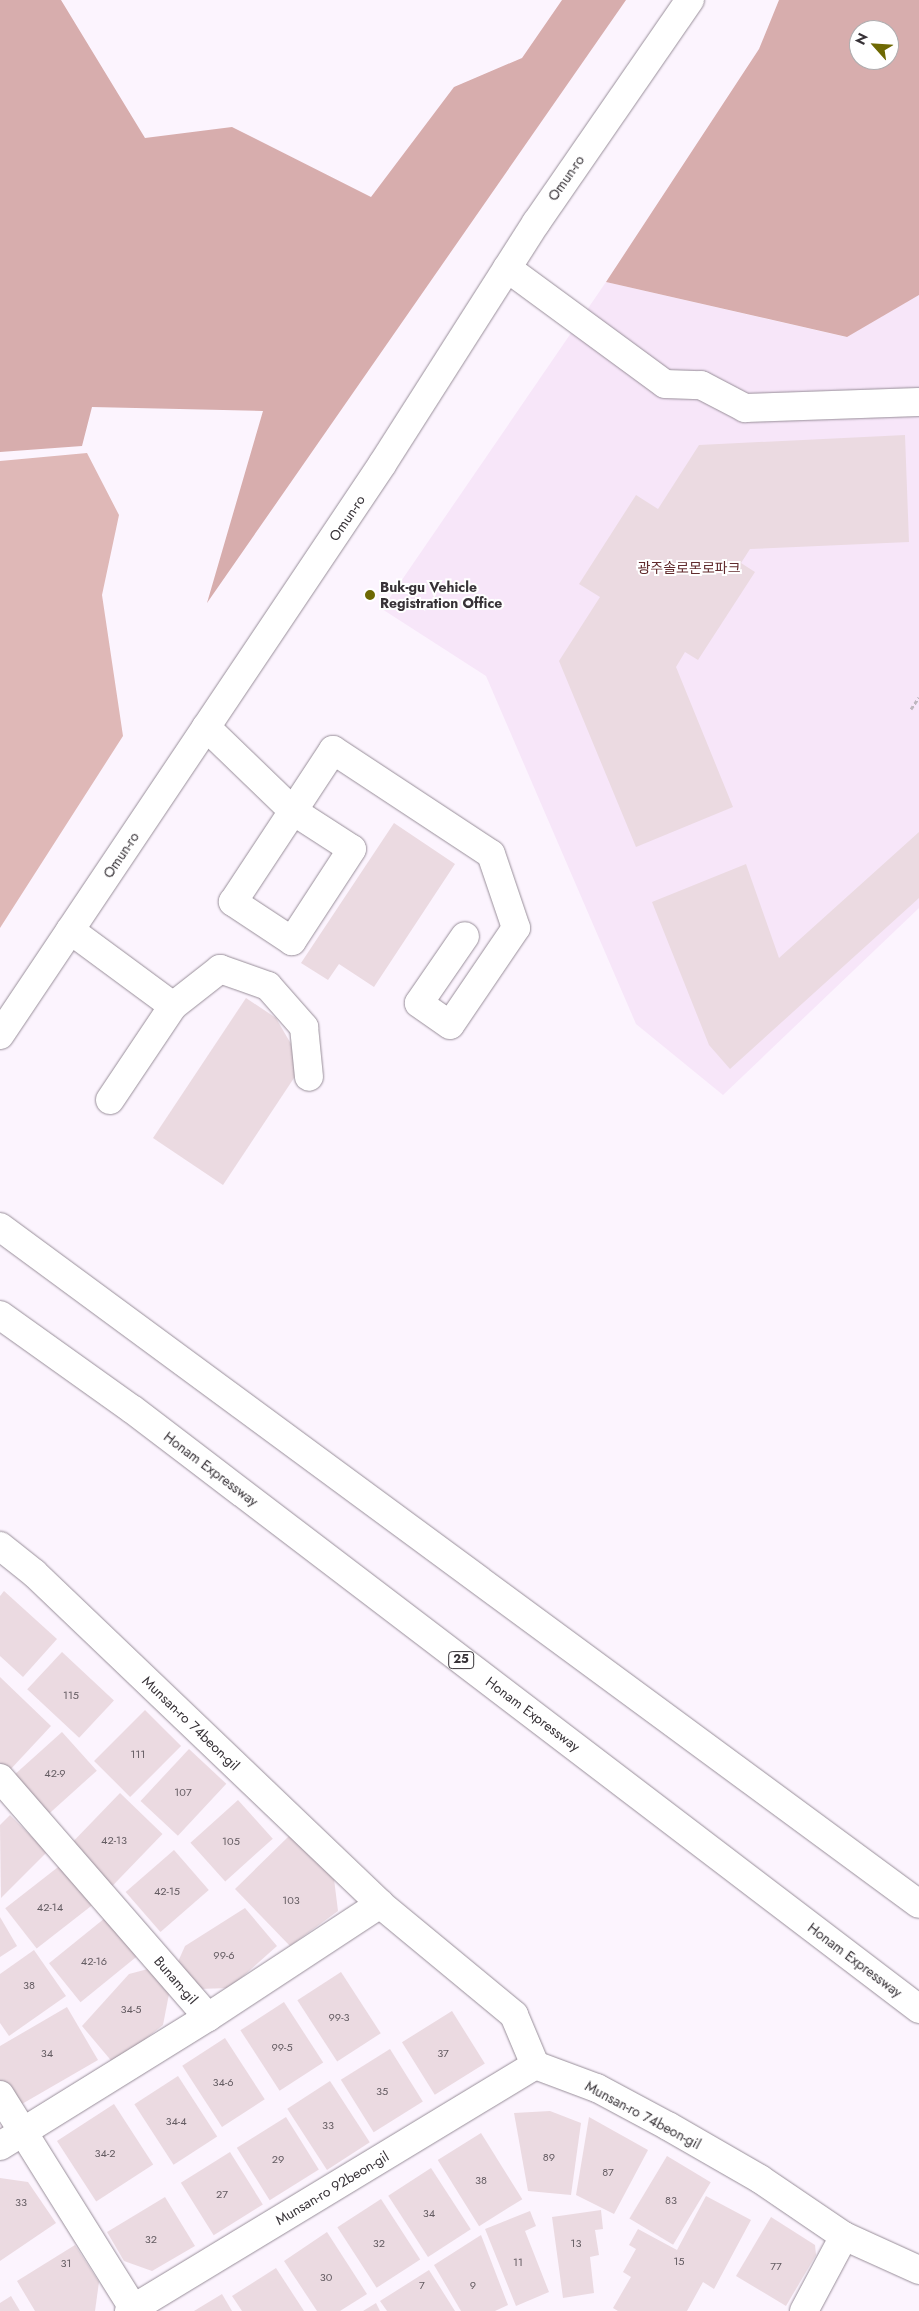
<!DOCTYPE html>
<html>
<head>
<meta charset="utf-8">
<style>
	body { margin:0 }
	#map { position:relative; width:919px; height:2311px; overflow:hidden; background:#fcf4fe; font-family:Jost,"Noto Sans KR",sans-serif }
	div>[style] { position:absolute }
	.built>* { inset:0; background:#f7e6f9 }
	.green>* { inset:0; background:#dfb8b7 }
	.forest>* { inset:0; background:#d7adad }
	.building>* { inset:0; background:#ebdae1; transform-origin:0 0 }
	.path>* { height:3px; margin-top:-1.5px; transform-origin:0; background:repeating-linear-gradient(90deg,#bfb7c0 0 4px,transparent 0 6.5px) }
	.roads { filter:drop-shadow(0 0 1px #988e99) drop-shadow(0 0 1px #988e99) }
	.minor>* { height:28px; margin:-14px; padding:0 14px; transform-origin:14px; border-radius:14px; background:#fff }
	.major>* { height:28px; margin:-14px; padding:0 14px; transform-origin:14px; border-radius:14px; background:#fff }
	.highway>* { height:28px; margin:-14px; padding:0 14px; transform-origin:14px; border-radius:14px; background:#fff }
	.dots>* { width:14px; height:14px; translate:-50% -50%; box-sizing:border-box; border:2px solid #fff; border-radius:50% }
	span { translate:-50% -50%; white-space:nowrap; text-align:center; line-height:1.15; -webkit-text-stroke:4px #fff; paint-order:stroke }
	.number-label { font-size:11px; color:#645c62 }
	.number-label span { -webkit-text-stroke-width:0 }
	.shield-label span { padding:1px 4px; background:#fff; border:1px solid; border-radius:4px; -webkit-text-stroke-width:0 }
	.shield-label { font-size:12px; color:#373237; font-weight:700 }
	.street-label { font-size:14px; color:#373237 }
	.park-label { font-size:14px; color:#612b2d }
	.poi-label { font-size:14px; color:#373237; font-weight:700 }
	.left { translate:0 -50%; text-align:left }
	.north { position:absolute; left:849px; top:20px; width:50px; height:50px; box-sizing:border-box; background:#fff; border:1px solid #afadaf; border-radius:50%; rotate:296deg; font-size:14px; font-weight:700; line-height:20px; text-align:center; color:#373237 }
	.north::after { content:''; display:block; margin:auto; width:18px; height:22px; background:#6e6903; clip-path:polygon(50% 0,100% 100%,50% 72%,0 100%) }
</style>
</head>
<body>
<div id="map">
	<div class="built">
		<i style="clip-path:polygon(606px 282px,846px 337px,919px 295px,919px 908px,723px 1095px,636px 1024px,486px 676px,382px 609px)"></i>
	</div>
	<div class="green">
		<i style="clip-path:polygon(87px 453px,119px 515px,102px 595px,123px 736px,0 928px,0 461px)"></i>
	</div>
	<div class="forest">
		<i style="clip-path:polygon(0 0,61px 0,145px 138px,232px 127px,371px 197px,454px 87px,522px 58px,562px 0,626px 0,207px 603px,263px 411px,92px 407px,82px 446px,0 452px)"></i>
		<i style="clip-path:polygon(evenodd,779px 0,919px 0,919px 295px,847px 337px,606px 282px,759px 49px,779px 0,859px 30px,889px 30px,889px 60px,859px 60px,859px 30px)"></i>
	</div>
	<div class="building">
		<i style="clip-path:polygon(905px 435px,909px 542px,750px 549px,741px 563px,755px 572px,698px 660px,685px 652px,676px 667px,733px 807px,636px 847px,559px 661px,600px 597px,579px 584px,636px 495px,658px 509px,699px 445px)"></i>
		<i style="clip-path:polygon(394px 823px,455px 864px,374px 987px,339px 964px,328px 980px,301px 963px)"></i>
		<i style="clip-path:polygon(919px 832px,919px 898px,730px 1069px,709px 1045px,652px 902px,746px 864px,779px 958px)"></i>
		<i style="clip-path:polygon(246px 998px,276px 1018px,291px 1044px,296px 1075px,223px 1185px,153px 1138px)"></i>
		<i style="clip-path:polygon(4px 1591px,57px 1639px,23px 1677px,0 1656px,0 1596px)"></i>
		<i style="left:62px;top:1652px;width:71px;height:51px;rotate:43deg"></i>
		<i style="clip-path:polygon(0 1677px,51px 1726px,9px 1771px,0 1763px)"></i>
		<i style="left:145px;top:1710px;width:51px;height:72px;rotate:45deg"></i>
		<i style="left:62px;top:1732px;width:52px;height:64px;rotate:48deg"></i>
		<i style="left:189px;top:1749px;width:51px;height:71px;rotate:43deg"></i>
		<i style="left:120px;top:1793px;width:59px;height:76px;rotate:44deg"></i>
		<i style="left:238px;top:1800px;width:52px;height:64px;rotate:48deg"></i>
		<i style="clip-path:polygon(10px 1815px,47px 1852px,1px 1898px,0 1825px)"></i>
		<i style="clip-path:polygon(289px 1836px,334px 1879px,338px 1911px,290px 1946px,235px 1889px)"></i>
		<i style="left:174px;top:1850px;width:53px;height:64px;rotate:49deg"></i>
		<i style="left:62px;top:1864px;width:51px;height:72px;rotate:52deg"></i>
		<i style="clip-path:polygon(245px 1908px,277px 1946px,230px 1988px,198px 1989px,177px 1964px,185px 1946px)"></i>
		<i style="clip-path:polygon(0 1917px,17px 1946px,0 1957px)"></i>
		<i style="left:105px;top:1918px;width:50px;height:72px;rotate:51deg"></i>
		<i style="clip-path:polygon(34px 1950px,66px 1996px,9px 2036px,0 2023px,0 1974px)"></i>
		<i style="clip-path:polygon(148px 1969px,169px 1994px,163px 2025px,114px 2064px,82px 2026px,129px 1974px)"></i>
		<i style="left:341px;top:1972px;width:73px;height:52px;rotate:57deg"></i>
		<i style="left:284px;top:2002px;width:72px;height:52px;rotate:57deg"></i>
		<i style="clip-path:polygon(67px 2007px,98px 2060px,15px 2108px,0 2083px,0 2046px)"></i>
		<i style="left:452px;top:2011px;width:62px;height:59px;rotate:58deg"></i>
		<i style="left:225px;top:2038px;width:73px;height:51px;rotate:57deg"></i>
		<i style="left:390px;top:2049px;width:62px;height:58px;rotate:58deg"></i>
		<i style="left:178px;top:2076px;width:72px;height:52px;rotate:57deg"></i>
		<i style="left:330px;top:2081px;width:73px;height:51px;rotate:57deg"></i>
		<i style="left:114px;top:2104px;width:72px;height:68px;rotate:57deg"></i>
		<i style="clip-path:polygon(550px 2111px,581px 2123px,571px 2195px,528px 2191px,514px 2113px)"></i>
		<i style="left:286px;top:2117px;width:62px;height:58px;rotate:58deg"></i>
		<i style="clip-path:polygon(589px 2117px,648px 2150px,614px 2214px,576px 2195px)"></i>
		<i style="left:481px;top:2133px;width:78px;height:51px;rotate:58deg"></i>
		<i style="left:230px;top:2152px;width:62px;height:58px;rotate:58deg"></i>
		<i style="left:667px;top:2156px;width:51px;height:73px;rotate:31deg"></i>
		<i style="left:431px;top:2168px;width:73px;height:51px;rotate:57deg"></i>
		<i style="clip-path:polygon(0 2178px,28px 2182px,56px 2223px,0 2261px)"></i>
		<i style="clip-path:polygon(706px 2196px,751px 2220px,714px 2289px,703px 2282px,687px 2311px,618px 2311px,613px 2308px,631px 2277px,623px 2272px,636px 2249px,629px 2245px,638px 2229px,677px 2250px)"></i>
		<i style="clip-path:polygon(165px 2197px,195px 2246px,152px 2271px,124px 2261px,107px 2232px)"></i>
		<i style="left:381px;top:2199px;width:72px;height:52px;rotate:57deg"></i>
		<i style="clip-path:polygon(601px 2210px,603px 2229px,595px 2230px,599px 2255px,590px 2257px,594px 2293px,563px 2298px,552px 2217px)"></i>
		<i style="clip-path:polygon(530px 2211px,536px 2226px,525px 2231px,549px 2292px,516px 2306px,485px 2229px)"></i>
		<i style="clip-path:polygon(771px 2217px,815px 2245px,816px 2255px,786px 2306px,736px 2276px)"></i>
		<i style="clip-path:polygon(327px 2232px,367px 2294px,340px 2311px,317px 2311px,284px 2261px)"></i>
		<i style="clip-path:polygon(481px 2235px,508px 2305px,495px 2311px,461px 2311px,434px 2265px)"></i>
		<i style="clip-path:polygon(75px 2245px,99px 2282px,95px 2311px,35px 2311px,17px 2281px)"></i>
		<i style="clip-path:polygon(276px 2268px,304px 2311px,242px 2311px,232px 2296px)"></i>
		<i style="clip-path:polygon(429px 2270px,455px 2311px,387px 2311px,380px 2301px)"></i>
		<i style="clip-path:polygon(222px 2294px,232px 2311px,194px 2311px)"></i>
		<i style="clip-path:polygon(11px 2296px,20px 2311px,0 2311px,0 2303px)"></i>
		<i style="clip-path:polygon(376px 2303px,380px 2311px,363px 2311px)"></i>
	</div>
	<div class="path">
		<i style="left:911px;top:709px;width:14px;rotate:-56deg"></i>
	</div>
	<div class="roads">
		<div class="minor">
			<i style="left:507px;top:268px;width:196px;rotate:36.3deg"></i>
			<i style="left:665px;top:384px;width:36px;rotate:2deg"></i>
			<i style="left:701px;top:385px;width:50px;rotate:27.6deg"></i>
			<i style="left:745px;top:408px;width:174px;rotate:-2deg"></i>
			<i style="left:206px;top:727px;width:121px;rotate:44deg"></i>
			<i style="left:293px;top:811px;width:70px;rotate:32.8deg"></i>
			<i style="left:352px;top:849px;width:110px;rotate:123.1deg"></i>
			<i style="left:292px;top:941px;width:71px;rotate:-146.5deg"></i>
			<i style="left:233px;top:902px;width:109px;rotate:-56.6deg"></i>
			<i style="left:293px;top:811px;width:73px;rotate:-56.7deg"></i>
			<i style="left:333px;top:750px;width:189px;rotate:33.4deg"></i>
			<i style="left:491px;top:854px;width:78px;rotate:71.3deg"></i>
			<i style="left:516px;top:928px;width:117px;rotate:124.2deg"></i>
			<i style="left:450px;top:1025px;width:38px;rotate:-145deg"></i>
			<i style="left:419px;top:1003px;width:81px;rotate:-55.5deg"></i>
			<i style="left:70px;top:930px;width:128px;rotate:36.4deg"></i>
			<i style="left:173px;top:1006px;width:60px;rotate:-38.2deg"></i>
			<i style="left:220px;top:969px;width:51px;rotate:19.5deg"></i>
			<i style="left:268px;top:986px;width:55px;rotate:48.7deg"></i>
			<i style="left:304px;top:1027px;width:50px;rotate:84.3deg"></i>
			<i style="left:110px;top:1100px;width:113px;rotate:-56.2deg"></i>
			<i style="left:0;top:1546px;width:43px;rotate:38.5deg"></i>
			<i style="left:34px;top:1573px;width:479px;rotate:43.7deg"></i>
			<i style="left:380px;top:1904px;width:174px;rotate:39.6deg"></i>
			<i style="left:514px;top:2015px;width:54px;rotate:67.2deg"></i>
			<i style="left:535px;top:2065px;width:66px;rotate:20.4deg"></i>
			<i style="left:597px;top:2088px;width:81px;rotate:28.2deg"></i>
			<i style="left:668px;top:2126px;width:106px;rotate:29.9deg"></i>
			<i style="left:760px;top:2179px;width:102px;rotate:34.2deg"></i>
			<i style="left:844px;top:2236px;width:82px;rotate:24.4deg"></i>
			<i style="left:0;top:1778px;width:317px;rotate:49deg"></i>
			<i style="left:0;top:2095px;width:255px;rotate:58deg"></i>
			<i style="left:0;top:2146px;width:245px;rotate:-31.8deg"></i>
			<i style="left:208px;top:2017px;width:206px;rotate:-33.3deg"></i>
			<i style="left:129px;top:2311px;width:475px;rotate:-31.2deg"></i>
			<i style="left:804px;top:2311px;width:85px;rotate:-61.9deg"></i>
		</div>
		<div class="major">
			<i style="left:0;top:1035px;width:688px;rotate:-56.19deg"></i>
			<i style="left:383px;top:463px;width:285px;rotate:-57.5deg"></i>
			<i style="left:536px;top:223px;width:271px;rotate:-55.4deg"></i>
		</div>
		<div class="highway">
			<i style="left:0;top:1227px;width:1141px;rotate:36.38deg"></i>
			<i style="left:0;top:1315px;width:162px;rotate:35.5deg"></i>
			<i style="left:132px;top:1409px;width:990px;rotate:37.32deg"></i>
		</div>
	</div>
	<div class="dots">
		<i style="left:370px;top:595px;background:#6e6903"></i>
	</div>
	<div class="number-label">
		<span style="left:71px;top:1695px">115</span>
		<span style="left:138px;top:1754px">111</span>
		<span style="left:55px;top:1773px">42-9</span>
		<span style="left:183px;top:1792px">107</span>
		<span style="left:114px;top:1840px">42-13</span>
		<span style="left:231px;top:1841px">105</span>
		<span style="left:167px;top:1891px">42-15</span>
		<span style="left:291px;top:1900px">103</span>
		<span style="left:50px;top:1907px">42-14</span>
		<span style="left:224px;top:1955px">99-6</span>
		<span style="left:94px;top:1961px">42-16</span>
		<span style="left:29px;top:1985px">38</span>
		<span style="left:131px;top:2009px">34-5</span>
		<span style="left:339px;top:2017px">99-3</span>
		<span style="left:282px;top:2047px">99-5</span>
		<span style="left:47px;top:2053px">34</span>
		<span style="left:443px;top:2053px">37</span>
		<span style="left:223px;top:2082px">34-6</span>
		<span style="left:382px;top:2091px">35</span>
		<span style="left:176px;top:2121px">34-4</span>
		<span style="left:328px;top:2125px">33</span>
		<span style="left:105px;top:2153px">34-2</span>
		<span style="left:549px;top:2157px">89</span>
		<span style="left:278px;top:2159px">29</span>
		<span style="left:608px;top:2172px">87</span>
		<span style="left:481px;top:2180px">38</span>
		<span style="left:222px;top:2194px">27</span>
		<span style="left:671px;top:2200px">83</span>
		<span style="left:21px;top:2202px">33</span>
		<span style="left:429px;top:2213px">34</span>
		<span style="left:151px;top:2239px">32</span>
		<span style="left:379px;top:2243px">32</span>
		<span style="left:576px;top:2243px">13</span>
		<span style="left:679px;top:2261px">15</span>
		<span style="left:518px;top:2262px">11</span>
		<span style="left:66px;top:2263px">31</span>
		<span style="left:776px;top:2266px">77</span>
		<span style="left:326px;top:2277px">30</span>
		<span style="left:422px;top:2285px">7</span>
		<span style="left:473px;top:2285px">9</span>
	</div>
	<div class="shield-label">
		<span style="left:461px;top:1660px">25</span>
	</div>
	<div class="street-label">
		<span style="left:566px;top:178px;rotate:-55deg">Omun-ro</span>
		<span style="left:347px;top:518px;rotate:-56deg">Omun-ro</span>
		<span style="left:121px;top:855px;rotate:-56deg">Omun-ro</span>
		<span style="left:211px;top:1469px;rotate:37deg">Honam Expressway</span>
		<span style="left:533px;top:1714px;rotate:37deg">Honam Expressway</span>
		<span style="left:191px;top:1723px;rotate:44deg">Munsan-ro 74beon-gil</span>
		<span style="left:855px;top:1960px;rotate:37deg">Honam Expressway</span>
		<span style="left:176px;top:1980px;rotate:49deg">Bunam-gil</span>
		<span style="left:643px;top:2115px;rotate:28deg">Munsan-ro 74beon-gil</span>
		<span style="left:332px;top:2188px;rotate:-31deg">Munsan-ro 92beon-gil</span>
	</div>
	<div class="park-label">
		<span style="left:689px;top:568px">광주솔로몬로파크</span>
	</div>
	<div class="poi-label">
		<span class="left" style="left:380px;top:595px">Buk-gu Vehicle<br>Registration Office</span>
	</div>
	<div class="north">N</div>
</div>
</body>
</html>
